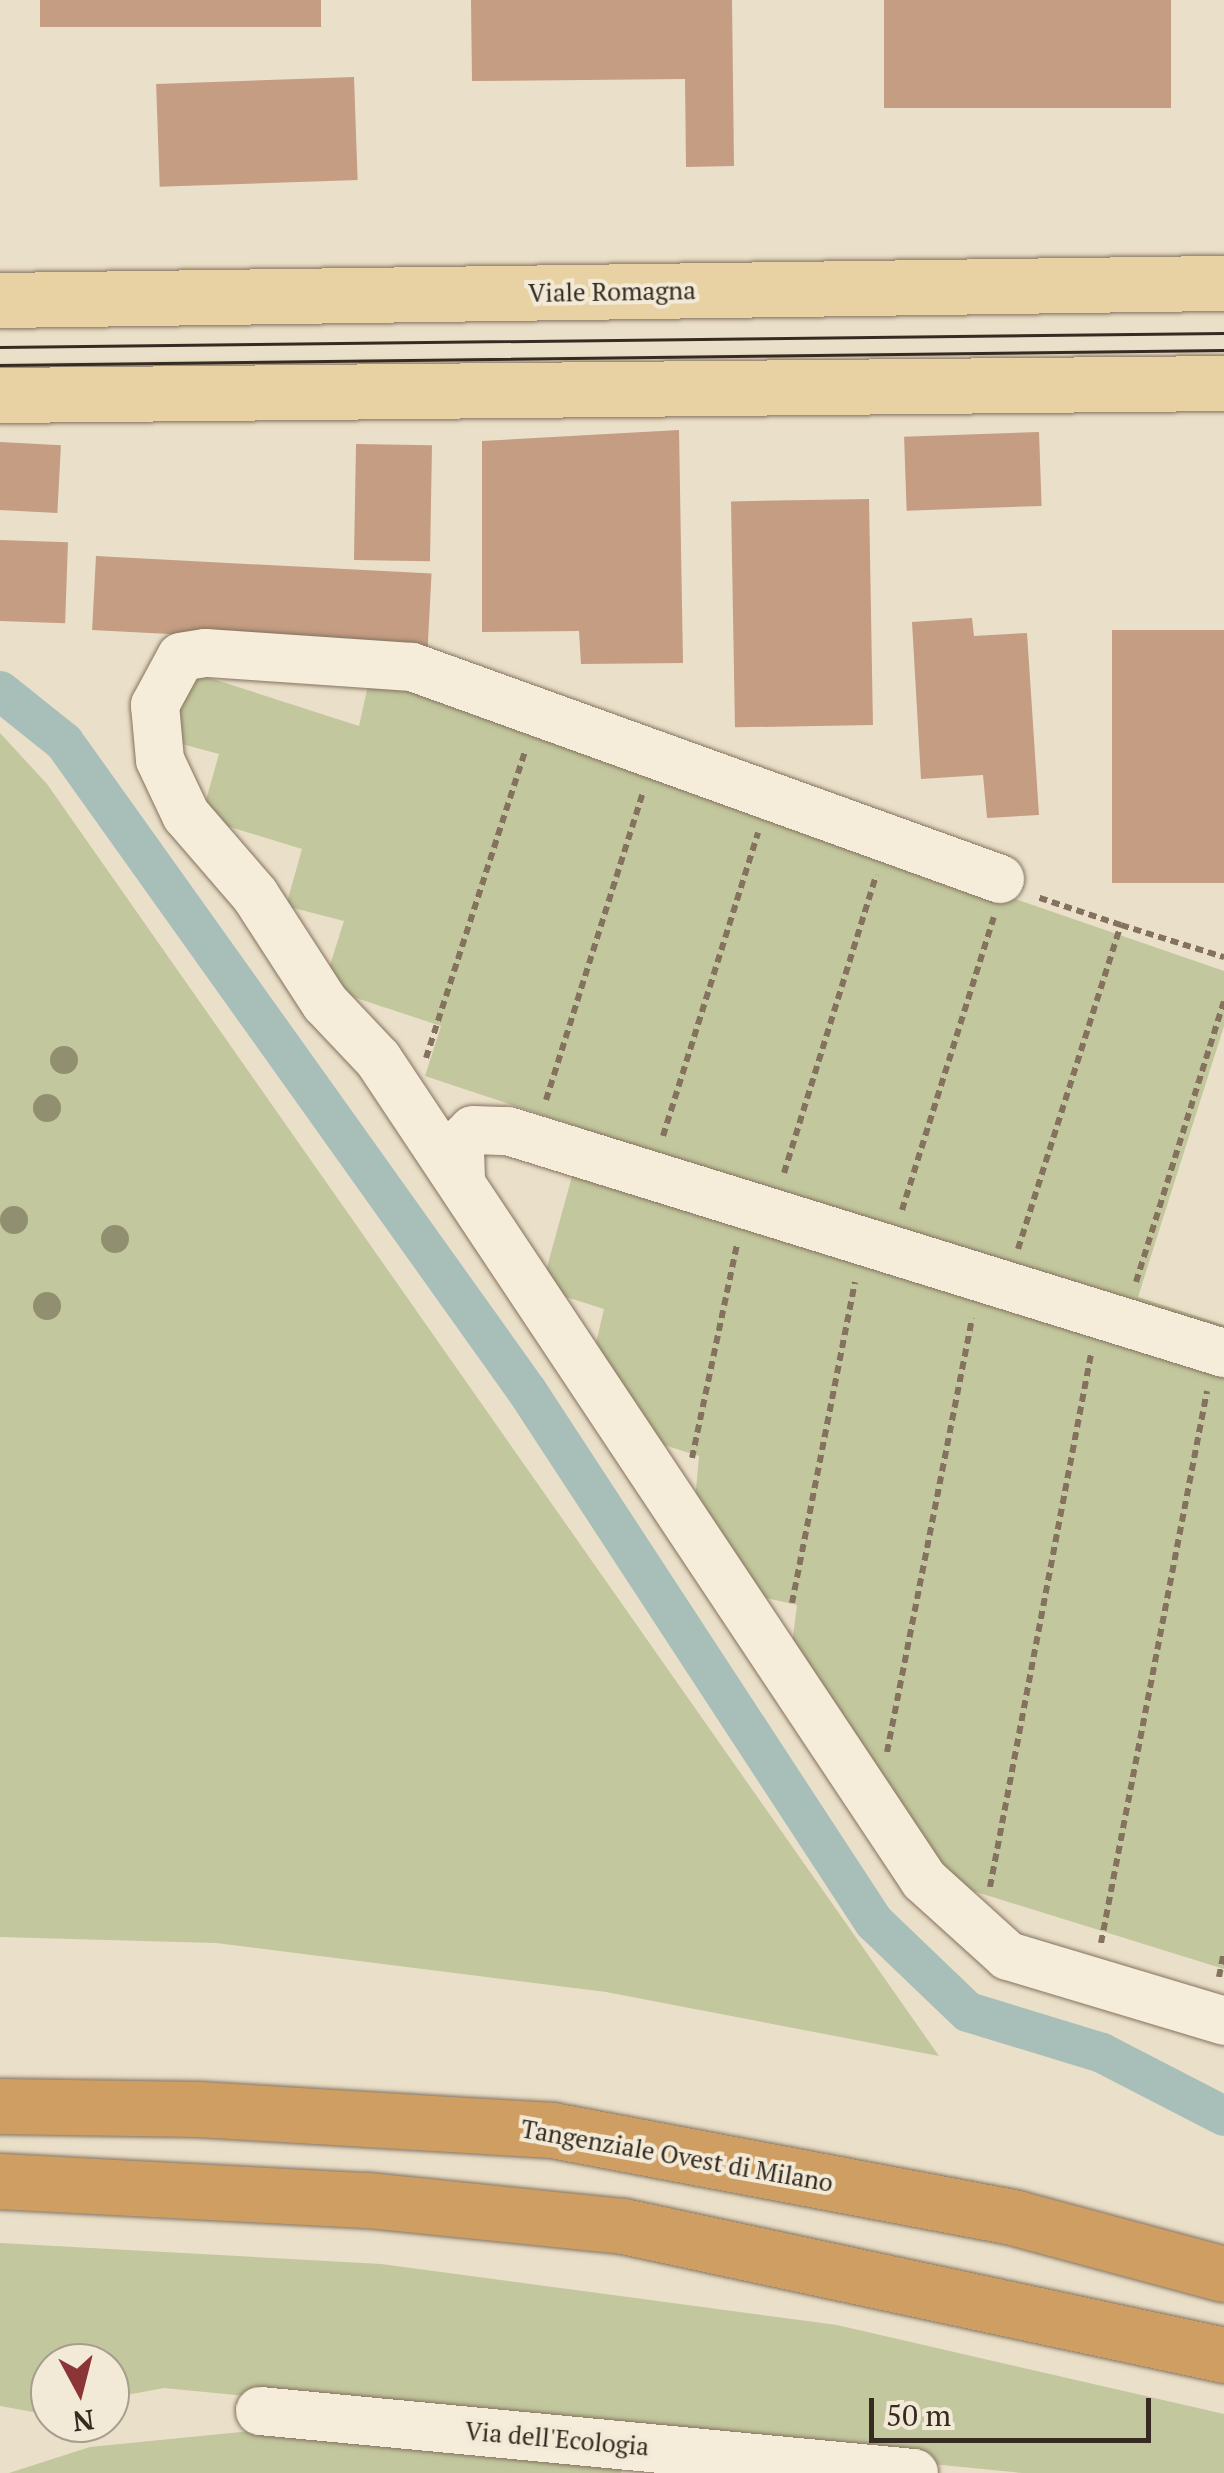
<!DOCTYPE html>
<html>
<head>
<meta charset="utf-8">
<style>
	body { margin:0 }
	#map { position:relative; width:1224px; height:2473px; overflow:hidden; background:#eadfc8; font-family:"PT Serif",serif }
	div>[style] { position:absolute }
	.green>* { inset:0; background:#c2c79d }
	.canal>* { height:40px; margin:-20px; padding:0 20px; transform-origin:20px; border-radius:20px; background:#a8beb8 }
	.building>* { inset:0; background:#c49d82; transform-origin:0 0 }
	.path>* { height:6px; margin-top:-3px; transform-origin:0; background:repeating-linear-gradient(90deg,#84725f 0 8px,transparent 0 13px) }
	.roads { filter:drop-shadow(0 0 2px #84725f) drop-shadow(0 0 2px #84725f) }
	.minor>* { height:48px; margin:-24px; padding:0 24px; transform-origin:24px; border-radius:24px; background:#f5edda }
	.major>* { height:55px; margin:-27.5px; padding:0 27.5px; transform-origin:27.5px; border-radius:27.5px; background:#e8d2a4 }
	.highway>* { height:55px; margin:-27.5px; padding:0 27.5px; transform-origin:27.5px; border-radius:27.5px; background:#cf9e62 }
	.tram>* { height:2.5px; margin:-1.25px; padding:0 1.25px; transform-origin:1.25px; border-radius:1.25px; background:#362b21 }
	.trees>* { width:28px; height:28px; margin:-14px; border-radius:50%; background:#909071 }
	span { translate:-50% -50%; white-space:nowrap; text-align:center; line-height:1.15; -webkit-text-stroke:8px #f2ead7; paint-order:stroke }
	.street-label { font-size:25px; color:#362b21 }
	.north { position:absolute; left:30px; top:2343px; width:100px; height:100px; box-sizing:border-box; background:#f2ead7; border:2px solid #a79e8e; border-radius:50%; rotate:173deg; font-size:28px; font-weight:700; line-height:40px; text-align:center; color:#362b21 }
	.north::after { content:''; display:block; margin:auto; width:35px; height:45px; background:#8c3537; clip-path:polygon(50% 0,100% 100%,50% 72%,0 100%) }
	.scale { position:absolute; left:869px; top:2398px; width:282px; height:45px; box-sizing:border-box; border:5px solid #362b21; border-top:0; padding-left:12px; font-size:30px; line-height:35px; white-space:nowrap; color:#362b21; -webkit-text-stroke:8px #f2ead7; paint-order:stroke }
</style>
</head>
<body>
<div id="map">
	<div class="green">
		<i style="clip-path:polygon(185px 670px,359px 726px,370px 676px,1224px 971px,1224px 1026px,1138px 1297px,1224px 1325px,1224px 1969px,957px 1886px,790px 1660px,797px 1605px,753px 1595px,694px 1511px,699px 1456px,645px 1439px,591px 1364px,604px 1309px,541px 1289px,585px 1129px,425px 1076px,441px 1026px,323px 987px,344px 921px,286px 906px,302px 849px,201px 818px,219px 754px,167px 740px)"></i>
		<i style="clip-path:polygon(0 733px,47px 784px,939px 2056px,606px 1992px,216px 1943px,0 1937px)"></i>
		<i style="clip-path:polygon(0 2243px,381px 2264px,837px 2325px,1224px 2414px,1224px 2473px,1022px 2473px,164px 2388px,110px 2398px,110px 2363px,50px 2363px,50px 2415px,0 2406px)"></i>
		<i style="clip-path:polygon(292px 2427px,622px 2460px,621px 2473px,9px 2473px,90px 2447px)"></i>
	</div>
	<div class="canal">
		<i style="left:0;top:691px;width:82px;rotate:38.6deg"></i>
		<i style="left:64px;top:742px;width:797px;rotate:54.5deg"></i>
		<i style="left:527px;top:1391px;width:634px;rotate:56.84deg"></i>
		<i style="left:874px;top:1922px;width:130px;rotate:43.8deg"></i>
		<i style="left:968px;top:2012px;width:140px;rotate:17deg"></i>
		<i style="left:1102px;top:2053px;width:137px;rotate:27.3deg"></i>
	</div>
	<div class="building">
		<i style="left:40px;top:0;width:281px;height:27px"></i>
		<i style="clip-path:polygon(471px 0,732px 0,734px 166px,686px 167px,685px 79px,472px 81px)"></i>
		<i style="left:884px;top:0;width:287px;height:108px"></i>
		<i style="left:354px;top:77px;width:103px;height:198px;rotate:88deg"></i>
		<i style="clip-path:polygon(679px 430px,683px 663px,581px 664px,579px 631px,482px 632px,482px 441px)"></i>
		<i style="left:1039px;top:432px;width:74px;height:135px;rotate:88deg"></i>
		<i style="left:0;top:442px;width:61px;height:68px;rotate:3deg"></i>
		<i style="left:356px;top:444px;width:76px;height:116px;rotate:1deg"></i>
		<i style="left:869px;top:499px;width:226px;height:138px;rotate:89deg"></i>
		<i style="left:0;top:540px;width:68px;height:81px;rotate:2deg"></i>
		<i style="left:96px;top:556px;width:336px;height:74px;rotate:3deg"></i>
		<i style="clip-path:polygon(972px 618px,974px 636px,1027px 633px,1039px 815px,987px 818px,983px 775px,921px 779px,912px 622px)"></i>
		<i style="left:1112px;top:630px;width:112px;height:253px"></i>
	</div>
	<div class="path">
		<i style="left:1121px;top:925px;width:108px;rotate:17.3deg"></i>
		<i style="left:426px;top:1058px;width:323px;rotate:-72.1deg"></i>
		<i style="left:546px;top:1100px;width:323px;rotate:-72.5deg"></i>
		<i style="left:663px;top:1136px;width:318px;rotate:-72.6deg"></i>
		<i style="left:784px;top:1173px;width:312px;rotate:-72.8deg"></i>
		<i style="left:902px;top:1210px;width:307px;rotate:-72.6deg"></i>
		<i style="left:1018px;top:1249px;width:340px;rotate:-72.4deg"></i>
		<i style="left:1121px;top:925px;width:89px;rotate:-161.6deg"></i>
		<i style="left:1136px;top:1282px;width:294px;rotate:-72.6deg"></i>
		<i style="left:692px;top:1458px;width:218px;rotate:-78.1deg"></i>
		<i style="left:792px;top:1603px;width:327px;rotate:-78.9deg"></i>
		<i style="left:887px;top:1752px;width:442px;rotate:-78.9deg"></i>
		<i style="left:990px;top:1887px;width:542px;rotate:-79.27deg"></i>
		<i style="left:1101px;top:1943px;width:562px;rotate:-79.13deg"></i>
		<i style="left:1219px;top:1977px;width:25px;rotate:-79deg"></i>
	</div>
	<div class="roads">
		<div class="minor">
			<i style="left:1000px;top:879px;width:625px;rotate:-160.17deg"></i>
			<i style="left:412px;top:667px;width:207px;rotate:-176.1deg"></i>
			<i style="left:205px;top:653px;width:24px;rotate:171deg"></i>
			<i style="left:181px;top:657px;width:55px;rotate:118.4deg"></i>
			<i style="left:155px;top:705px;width:55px;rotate:84.8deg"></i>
			<i style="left:160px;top:760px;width:61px;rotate:64.7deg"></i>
			<i style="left:186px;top:815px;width:106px;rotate:49.2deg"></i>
			<i style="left:255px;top:895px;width:129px;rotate:57.1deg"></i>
			<i style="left:325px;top:1003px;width:77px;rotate:46.6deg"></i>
			<i style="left:378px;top:1059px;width:986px;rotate:56.37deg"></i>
			<i style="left:924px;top:1880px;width:113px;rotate:42.1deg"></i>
			<i style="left:1008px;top:1956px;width:226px;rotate:16.7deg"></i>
			<i style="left:461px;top:1179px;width:36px;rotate:-92deg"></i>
			<i style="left:460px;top:1143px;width:18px;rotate:-45deg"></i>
			<i style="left:473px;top:1130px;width:35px;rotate:2deg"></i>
			<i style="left:508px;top:1131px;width:750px;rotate:17.23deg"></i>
			<i style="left:260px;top:2411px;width:657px;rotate:5.42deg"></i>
		</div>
		<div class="major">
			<i style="left:0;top:300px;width:1224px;rotate:-0.8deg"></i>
			<i style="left:0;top:395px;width:1224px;rotate:-0.56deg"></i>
		</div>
		<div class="highway">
			<i style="left:0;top:2106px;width:198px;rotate:0.9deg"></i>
			<i style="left:198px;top:2109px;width:355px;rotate:3.4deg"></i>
			<i style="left:552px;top:2130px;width:472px;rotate:10.7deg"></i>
			<i style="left:1016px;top:2218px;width:215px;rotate:15.1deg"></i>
			<i style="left:0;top:2181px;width:367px;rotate:3deg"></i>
			<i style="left:367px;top:2200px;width:257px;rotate:5.8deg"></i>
			<i style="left:623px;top:2226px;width:615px;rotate:12.11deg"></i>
		</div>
	</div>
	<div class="tram">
		<i style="left:0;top:347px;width:1224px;rotate:-0.66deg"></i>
		<i style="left:0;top:365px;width:1224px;rotate:-0.7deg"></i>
	</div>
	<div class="trees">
		<i style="left:64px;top:1060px"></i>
		<i style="left:47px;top:1108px"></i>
		<i style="left:14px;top:1220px"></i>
		<i style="left:115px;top:1239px"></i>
		<i style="left:47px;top:1306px"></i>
	</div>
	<div class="street-label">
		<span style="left:612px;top:292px;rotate:-1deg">Viale Romagna</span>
		<span style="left:677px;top:2156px;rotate:10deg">Tangenziale Ovest di Milano</span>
		<span style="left:557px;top:2439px;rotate:5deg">Via dell'Ecologia</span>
	</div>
	<div class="north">N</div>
	<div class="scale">50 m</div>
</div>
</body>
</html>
